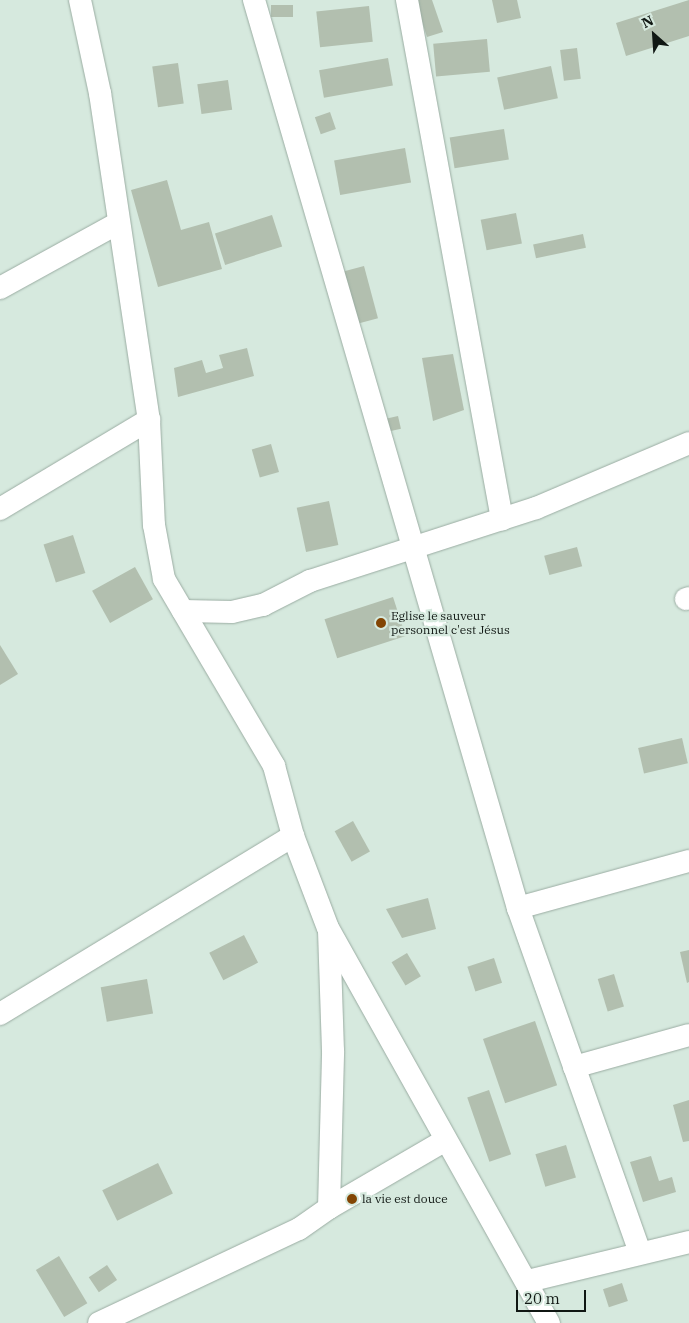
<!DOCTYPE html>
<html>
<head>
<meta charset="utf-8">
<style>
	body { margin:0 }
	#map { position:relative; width:689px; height:1323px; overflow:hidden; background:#d6e9de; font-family:"IBM Plex Serif",serif }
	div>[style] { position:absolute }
	.building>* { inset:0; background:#b2bfaf; transform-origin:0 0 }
	.roads { filter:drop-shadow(0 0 1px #9aaca2) drop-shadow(0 0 1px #9aaca2) }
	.street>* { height:22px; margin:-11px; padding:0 11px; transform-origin:11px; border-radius:11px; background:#fff }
	.dots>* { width:14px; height:14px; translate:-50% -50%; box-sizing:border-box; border:2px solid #d6e9de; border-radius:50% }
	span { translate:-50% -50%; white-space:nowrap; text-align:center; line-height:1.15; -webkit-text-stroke:4.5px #d6e9de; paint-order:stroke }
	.poi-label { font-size:12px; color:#101713 }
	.left { translate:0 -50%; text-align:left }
	.north { position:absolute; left:629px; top:10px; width:50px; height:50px; -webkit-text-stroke:4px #d6e9de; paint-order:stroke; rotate:334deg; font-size:14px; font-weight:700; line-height:20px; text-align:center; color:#101713 }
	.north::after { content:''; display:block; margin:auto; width:18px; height:22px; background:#101713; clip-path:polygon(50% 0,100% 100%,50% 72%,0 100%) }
	.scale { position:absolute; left:516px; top:1290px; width:70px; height:22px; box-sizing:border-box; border:2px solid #101713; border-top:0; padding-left:6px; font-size:15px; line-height:18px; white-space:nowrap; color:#101713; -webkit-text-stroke:4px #d6e9de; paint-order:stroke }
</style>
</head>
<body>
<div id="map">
	<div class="building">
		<i style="clip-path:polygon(415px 0,432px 0,443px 32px,427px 37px)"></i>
		<i style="clip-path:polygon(492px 0,517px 0,521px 18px,497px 23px)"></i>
		<i style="clip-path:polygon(689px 0,689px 36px,626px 56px,616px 23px)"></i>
		<i style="left:293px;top:5px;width:12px;height:22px;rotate:90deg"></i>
		<i style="left:369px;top:6px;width:36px;height:53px;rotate:84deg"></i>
		<i style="left:487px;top:39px;width:33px;height:54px;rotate:85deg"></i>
		<i style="left:577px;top:48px;width:31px;height:17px;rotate:83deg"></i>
		<i style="left:388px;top:58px;width:28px;height:70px;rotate:80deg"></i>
		<i style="left:178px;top:63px;width:41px;height:26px;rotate:82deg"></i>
		<i style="left:551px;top:66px;width:33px;height:55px;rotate:78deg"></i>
		<i style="left:228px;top:80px;width:30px;height:31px;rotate:82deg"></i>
		<i style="left:330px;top:112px;width:18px;height:16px;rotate:71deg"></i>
		<i style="left:504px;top:129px;width:31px;height:55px;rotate:81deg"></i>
		<i style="left:405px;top:148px;width:35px;height:72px;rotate:80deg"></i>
		<i style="clip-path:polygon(167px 180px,181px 230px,209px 222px,222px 269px,158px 287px,131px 190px)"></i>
		<i style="left:516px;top:213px;width:31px;height:36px;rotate:79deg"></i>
		<i style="left:272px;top:215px;width:33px;height:60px;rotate:72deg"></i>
		<i style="left:583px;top:234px;width:14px;height:51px;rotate:78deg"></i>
		<i style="left:364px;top:266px;width:54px;height:32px;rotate:75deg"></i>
		<i style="clip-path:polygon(247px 348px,254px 376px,178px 397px,174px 368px,202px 360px,206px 373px,223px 368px,219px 355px)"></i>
		<i style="clip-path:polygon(453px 354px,464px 410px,433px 421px,422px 358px)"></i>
		<i style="left:398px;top:416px;width:13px;height:25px;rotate:77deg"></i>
		<i style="left:271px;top:444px;width:29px;height:20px;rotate:74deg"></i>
		<i style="left:329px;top:501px;width:45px;height:33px;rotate:78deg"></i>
		<i style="left:73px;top:535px;width:40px;height:31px;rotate:72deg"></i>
		<i style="left:577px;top:547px;width:20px;height:34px;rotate:75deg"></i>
		<i style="left:135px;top:567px;width:37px;height:49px;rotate:61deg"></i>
		<i style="left:393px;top:597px;width:41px;height:72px;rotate:72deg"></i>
		<i style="clip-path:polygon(0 645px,18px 674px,0 685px)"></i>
		<i style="left:682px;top:738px;width:26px;height:45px;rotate:77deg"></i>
		<i style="left:353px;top:821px;width:35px;height:21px;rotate:61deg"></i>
		<i style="clip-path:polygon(428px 898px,436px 929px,402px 938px,386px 909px)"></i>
		<i style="left:244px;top:935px;width:31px;height:39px;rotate:63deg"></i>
		<i style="clip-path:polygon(689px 950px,689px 982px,687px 983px,680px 952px)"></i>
		<i style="left:407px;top:953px;width:27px;height:18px;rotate:59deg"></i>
		<i style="left:494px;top:958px;width:26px;height:28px;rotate:72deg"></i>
		<i style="left:614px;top:974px;width:34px;height:17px;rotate:73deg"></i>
		<i style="left:147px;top:979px;width:35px;height:47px;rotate:80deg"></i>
		<i style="left:535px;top:1021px;width:68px;height:55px;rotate:71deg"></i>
		<i style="left:489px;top:1090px;width:68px;height:23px;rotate:71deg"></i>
		<i style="clip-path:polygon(689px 1100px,689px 1141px,683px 1142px,673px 1105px)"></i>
		<i style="left:566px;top:1145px;width:34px;height:32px;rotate:73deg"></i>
		<i style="clip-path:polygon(651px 1156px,659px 1181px,672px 1177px,676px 1192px,643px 1202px,630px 1162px)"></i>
		<i style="left:158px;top:1163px;width:34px;height:62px;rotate:64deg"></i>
		<i style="left:59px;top:1256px;width:55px;height:27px;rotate:59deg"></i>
		<i style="left:107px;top:1265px;width:18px;height:22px;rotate:56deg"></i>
		<i style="left:622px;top:1283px;width:19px;height:20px;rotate:72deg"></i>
	</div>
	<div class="roads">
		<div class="street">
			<i style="left:80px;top:0;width:95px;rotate:77.9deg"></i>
			<i style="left:100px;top:93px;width:331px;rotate:81.5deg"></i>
			<i style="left:149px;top:420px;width:105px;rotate:87.3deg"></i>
			<i style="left:154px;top:525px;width:55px;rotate:79.5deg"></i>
			<i style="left:164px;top:579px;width:217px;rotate:59.5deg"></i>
			<i style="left:274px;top:766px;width:73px;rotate:74.8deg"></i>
			<i style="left:293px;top:836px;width:98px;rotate:69.2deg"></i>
			<i style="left:328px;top:928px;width:453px;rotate:60.8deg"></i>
			<i style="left:254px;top:0;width:946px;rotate:73.79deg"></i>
			<i style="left:518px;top:908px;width:366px;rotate:70.5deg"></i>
			<i style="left:407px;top:0;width:528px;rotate:79.63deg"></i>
			<i style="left:0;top:288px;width:135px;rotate:-28.8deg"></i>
			<i style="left:0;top:509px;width:174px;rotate:-30.9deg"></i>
			<i style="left:686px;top:599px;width:3px;rotate:-18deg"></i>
			<i style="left:183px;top:611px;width:49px;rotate:1.2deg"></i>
			<i style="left:232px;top:612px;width:32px;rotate:-13deg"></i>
			<i style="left:263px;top:605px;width:53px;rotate:-27.1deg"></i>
			<i style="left:310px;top:581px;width:237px;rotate:-17.9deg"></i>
			<i style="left:536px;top:508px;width:166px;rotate:-23deg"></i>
			<i style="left:518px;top:908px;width:177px;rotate:-15.4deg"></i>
			<i style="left:0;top:1014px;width:343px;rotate:-31.3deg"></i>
			<i style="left:574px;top:1067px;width:119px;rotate:-15.5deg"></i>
			<i style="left:329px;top:1208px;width:135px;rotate:-30.2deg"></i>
			<i style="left:528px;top:1281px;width:166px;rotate:-13.6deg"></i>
			<i style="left:99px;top:1323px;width:221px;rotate:-25.2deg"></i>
			<i style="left:299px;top:1229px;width:37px;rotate:-35deg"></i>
			<i style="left:329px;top:1208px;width:157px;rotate:-88.5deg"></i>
			<i style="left:333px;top:1051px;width:119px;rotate:-91.9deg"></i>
		</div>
	</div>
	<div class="dots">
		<i style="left:381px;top:623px;background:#834504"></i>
		<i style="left:352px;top:1199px;background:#834504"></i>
	</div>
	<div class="poi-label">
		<span class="left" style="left:391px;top:623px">Eglise le sauveur<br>personnel c'est Jésus</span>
		<span class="left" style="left:362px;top:1199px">la vie est douce</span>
	</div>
	<div class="north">N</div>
	<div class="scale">20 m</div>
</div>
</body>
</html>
